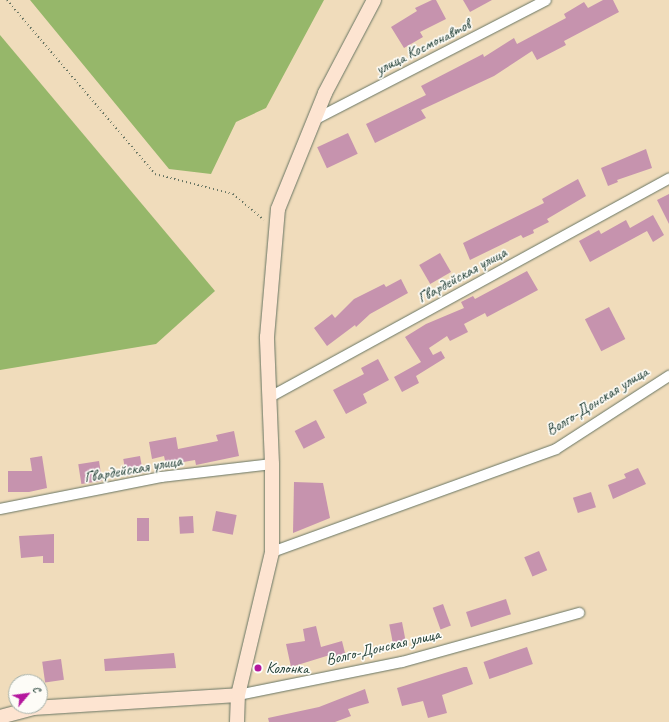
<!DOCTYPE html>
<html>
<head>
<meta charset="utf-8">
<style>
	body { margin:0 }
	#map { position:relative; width:669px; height:722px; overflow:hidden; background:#f0dcbb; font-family:Caveat,sans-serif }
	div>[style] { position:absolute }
	.forest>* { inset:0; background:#96b76a }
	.building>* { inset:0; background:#c693ae; transform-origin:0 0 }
	.path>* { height:2px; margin-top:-1px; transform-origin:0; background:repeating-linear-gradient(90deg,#687563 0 1px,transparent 0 4px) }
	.roads { filter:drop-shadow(0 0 1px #687563) drop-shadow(0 0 1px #687563) }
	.street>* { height:10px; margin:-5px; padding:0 5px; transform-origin:5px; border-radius:5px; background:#fff }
	.secondary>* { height:14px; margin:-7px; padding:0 7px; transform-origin:7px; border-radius:7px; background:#fde4d1 }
	.dots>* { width:11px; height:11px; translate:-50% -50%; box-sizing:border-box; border:2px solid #fdfcf7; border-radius:50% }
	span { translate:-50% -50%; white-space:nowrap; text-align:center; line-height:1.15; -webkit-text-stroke:3.5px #fdfcf7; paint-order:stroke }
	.street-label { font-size:16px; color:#1f3d34 }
	.poi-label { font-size:16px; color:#1f3d34 }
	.left { translate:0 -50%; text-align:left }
	.north { position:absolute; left:8px; top:674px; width:40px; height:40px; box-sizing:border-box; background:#fdfcf7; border:1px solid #a4b0a9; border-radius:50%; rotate:61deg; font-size:11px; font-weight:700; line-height:16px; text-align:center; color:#1f3d34 }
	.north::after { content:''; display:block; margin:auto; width:14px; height:18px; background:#b5179e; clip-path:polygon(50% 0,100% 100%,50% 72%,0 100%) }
</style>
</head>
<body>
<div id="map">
	<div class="forest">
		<i style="clip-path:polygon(30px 0,324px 0,266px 108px,236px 122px,211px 174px,169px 169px)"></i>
		<i style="clip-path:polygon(0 35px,215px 291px,156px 344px,0 370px)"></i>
	</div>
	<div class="building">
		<i style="clip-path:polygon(432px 0,436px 0,446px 19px,420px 32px,423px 37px,404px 48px,391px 27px,417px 11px,415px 8px)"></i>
		<i style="clip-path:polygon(463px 0,492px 0,470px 12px)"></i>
		<i style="clip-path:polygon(603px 0,613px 0,619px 12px,564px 41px,566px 45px,537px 60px,532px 51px,494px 76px,421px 110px,426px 118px,375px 143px,366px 124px,426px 95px,421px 86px,483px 54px,484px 57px,514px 38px,517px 44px,566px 18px,564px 14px,584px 2px,588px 8px)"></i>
		<i style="left:348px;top:133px;width:23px;height:34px;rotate:65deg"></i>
		<i style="clip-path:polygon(646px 149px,652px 168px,617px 180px,618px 182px,608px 186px,601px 168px)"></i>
		<i style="clip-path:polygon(578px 179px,586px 196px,547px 219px,549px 222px,533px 230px,534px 233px,523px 238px,521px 235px,470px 260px,463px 243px,544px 203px,542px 199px)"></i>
		<i style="clip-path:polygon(669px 194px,669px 224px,657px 200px)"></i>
		<i style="clip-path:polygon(653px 215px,664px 235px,653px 242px,647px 231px,590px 262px,579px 241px,599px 230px,601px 234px,626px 220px,630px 228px)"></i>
		<i style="left:440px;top:253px;width:22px;height:24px;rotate:60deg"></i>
		<i style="clip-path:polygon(527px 271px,538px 290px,487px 317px,485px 313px,464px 324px,468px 332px,450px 341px,447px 336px,429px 348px,433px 355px,441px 351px,445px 358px,416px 376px,419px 383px,402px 392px,394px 377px,421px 362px,405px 337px,426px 324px,464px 308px,461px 302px,473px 296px,475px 299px)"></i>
		<i style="clip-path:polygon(401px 279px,408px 293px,370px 314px,356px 327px,355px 325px,327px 346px,314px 328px,332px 314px,335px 318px,354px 299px,384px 284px,386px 287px)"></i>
		<i style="left:609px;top:307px;width:36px;height:27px;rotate:63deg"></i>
		<i style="clip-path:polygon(378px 359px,389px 380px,363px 394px,367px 403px,346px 414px,333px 390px,364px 374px,361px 368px)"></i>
		<i style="left:316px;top:420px;width:20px;height:24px;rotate:63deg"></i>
		<i style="clip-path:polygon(234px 431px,239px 456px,196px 465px,195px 460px,166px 465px,164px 456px,152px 459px,149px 442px,176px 437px,178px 449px,218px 441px,216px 435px)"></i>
		<i style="clip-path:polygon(42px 456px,47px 488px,29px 492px,8px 492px,8px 471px,32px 471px,30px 458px)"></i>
		<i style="left:140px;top:456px;width:17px;height:17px;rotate:80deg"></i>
		<i style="left:99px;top:461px;width:20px;height:21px;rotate:81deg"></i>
		<i style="clip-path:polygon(638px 468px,646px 484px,613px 499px,608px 485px,626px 478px,624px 474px)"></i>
		<i style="clip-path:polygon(294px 482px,323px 483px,330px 518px,293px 533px)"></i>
		<i style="left:591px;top:492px;width:16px;height:19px;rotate:72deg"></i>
		<i style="left:216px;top:511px;width:21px;height:20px;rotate:11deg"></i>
		<i style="left:193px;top:516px;width:17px;height:14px;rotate:87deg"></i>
		<i style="left:137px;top:518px;width:12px;height:23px"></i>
		<i style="clip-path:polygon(54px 534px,54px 563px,43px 563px,43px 556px,21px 558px,19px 536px)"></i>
		<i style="left:539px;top:551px;width:21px;height:16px;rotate:67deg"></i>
		<i style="left:506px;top:599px;width:16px;height:42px;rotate:72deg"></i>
		<i style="left:443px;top:604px;width:23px;height:11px;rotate:70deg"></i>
		<i style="left:402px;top:622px;width:20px;height:13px;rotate:79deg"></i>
		<i style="clip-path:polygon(316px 626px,321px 647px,342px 641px,347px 661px,335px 664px,333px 654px,291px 667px,286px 644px,305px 641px,303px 629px)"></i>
		<i style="left:527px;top:647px;width:18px;height:46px;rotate:71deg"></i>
		<i style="clip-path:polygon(174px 653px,176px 668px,105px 671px,104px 659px)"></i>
		<i style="left:61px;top:659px;width:21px;height:19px;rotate:82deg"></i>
		<i style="clip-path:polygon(464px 667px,467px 667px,473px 684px,442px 695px,447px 713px,428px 718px,423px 701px,402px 706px,397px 688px)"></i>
		<i style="clip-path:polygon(365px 689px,369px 703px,348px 709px,351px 716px,335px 722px,269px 722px,268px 718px,319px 707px)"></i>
	</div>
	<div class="path">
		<i style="left:7px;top:0;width:228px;rotate:49.6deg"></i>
		<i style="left:155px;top:174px;width:81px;rotate:14.4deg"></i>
		<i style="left:233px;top:194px;width:40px;rotate:40deg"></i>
	</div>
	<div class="roads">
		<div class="street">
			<i style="left:314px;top:120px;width:261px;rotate:-27.3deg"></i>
			<i style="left:270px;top:397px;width:455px;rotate:-28.7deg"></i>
			<i style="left:0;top:509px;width:164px;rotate:-11.2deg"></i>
			<i style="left:161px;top:477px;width:112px;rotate:-6.7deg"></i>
			<i style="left:272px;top:552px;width:302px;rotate:-19.9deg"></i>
			<i style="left:556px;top:449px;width:135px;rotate:-32.9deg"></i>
			<i style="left:238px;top:695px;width:167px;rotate:-11.4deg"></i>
			<i style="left:402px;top:662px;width:184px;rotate:-15.5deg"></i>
		</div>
		<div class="secondary">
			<i style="left:0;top:717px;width:34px;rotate:-15deg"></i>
			<i style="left:33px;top:708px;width:205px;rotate:-3.6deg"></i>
			<i style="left:237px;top:722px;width:27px;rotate:-88deg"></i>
			<i style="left:238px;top:695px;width:147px;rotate:-76.6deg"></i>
			<i style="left:272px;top:552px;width:88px;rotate:-90deg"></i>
			<i style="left:272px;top:464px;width:127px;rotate:-92.3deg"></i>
			<i style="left:267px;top:337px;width:128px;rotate:-85.1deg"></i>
			<i style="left:278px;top:209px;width:125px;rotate:-67.9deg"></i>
			<i style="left:325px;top:93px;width:105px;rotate:-62.2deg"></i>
		</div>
	</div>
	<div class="dots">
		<i style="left:258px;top:668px;background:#b5179e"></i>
	</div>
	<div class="street-label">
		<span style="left:423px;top:47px;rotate:-27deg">улица Космонавтов</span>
		<span style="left:462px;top:275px;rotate:-29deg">Гвардейская улица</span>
		<span style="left:597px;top:401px;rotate:-32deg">Волго-Донская улица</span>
		<span style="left:133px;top:469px;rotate:-10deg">Гвардейская улица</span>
		<span style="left:383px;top:647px;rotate:-13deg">Волго-Донская улица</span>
	</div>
	<div class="poi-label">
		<span class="left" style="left:266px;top:668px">Колонка</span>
	</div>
	<div class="north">С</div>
</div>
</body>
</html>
